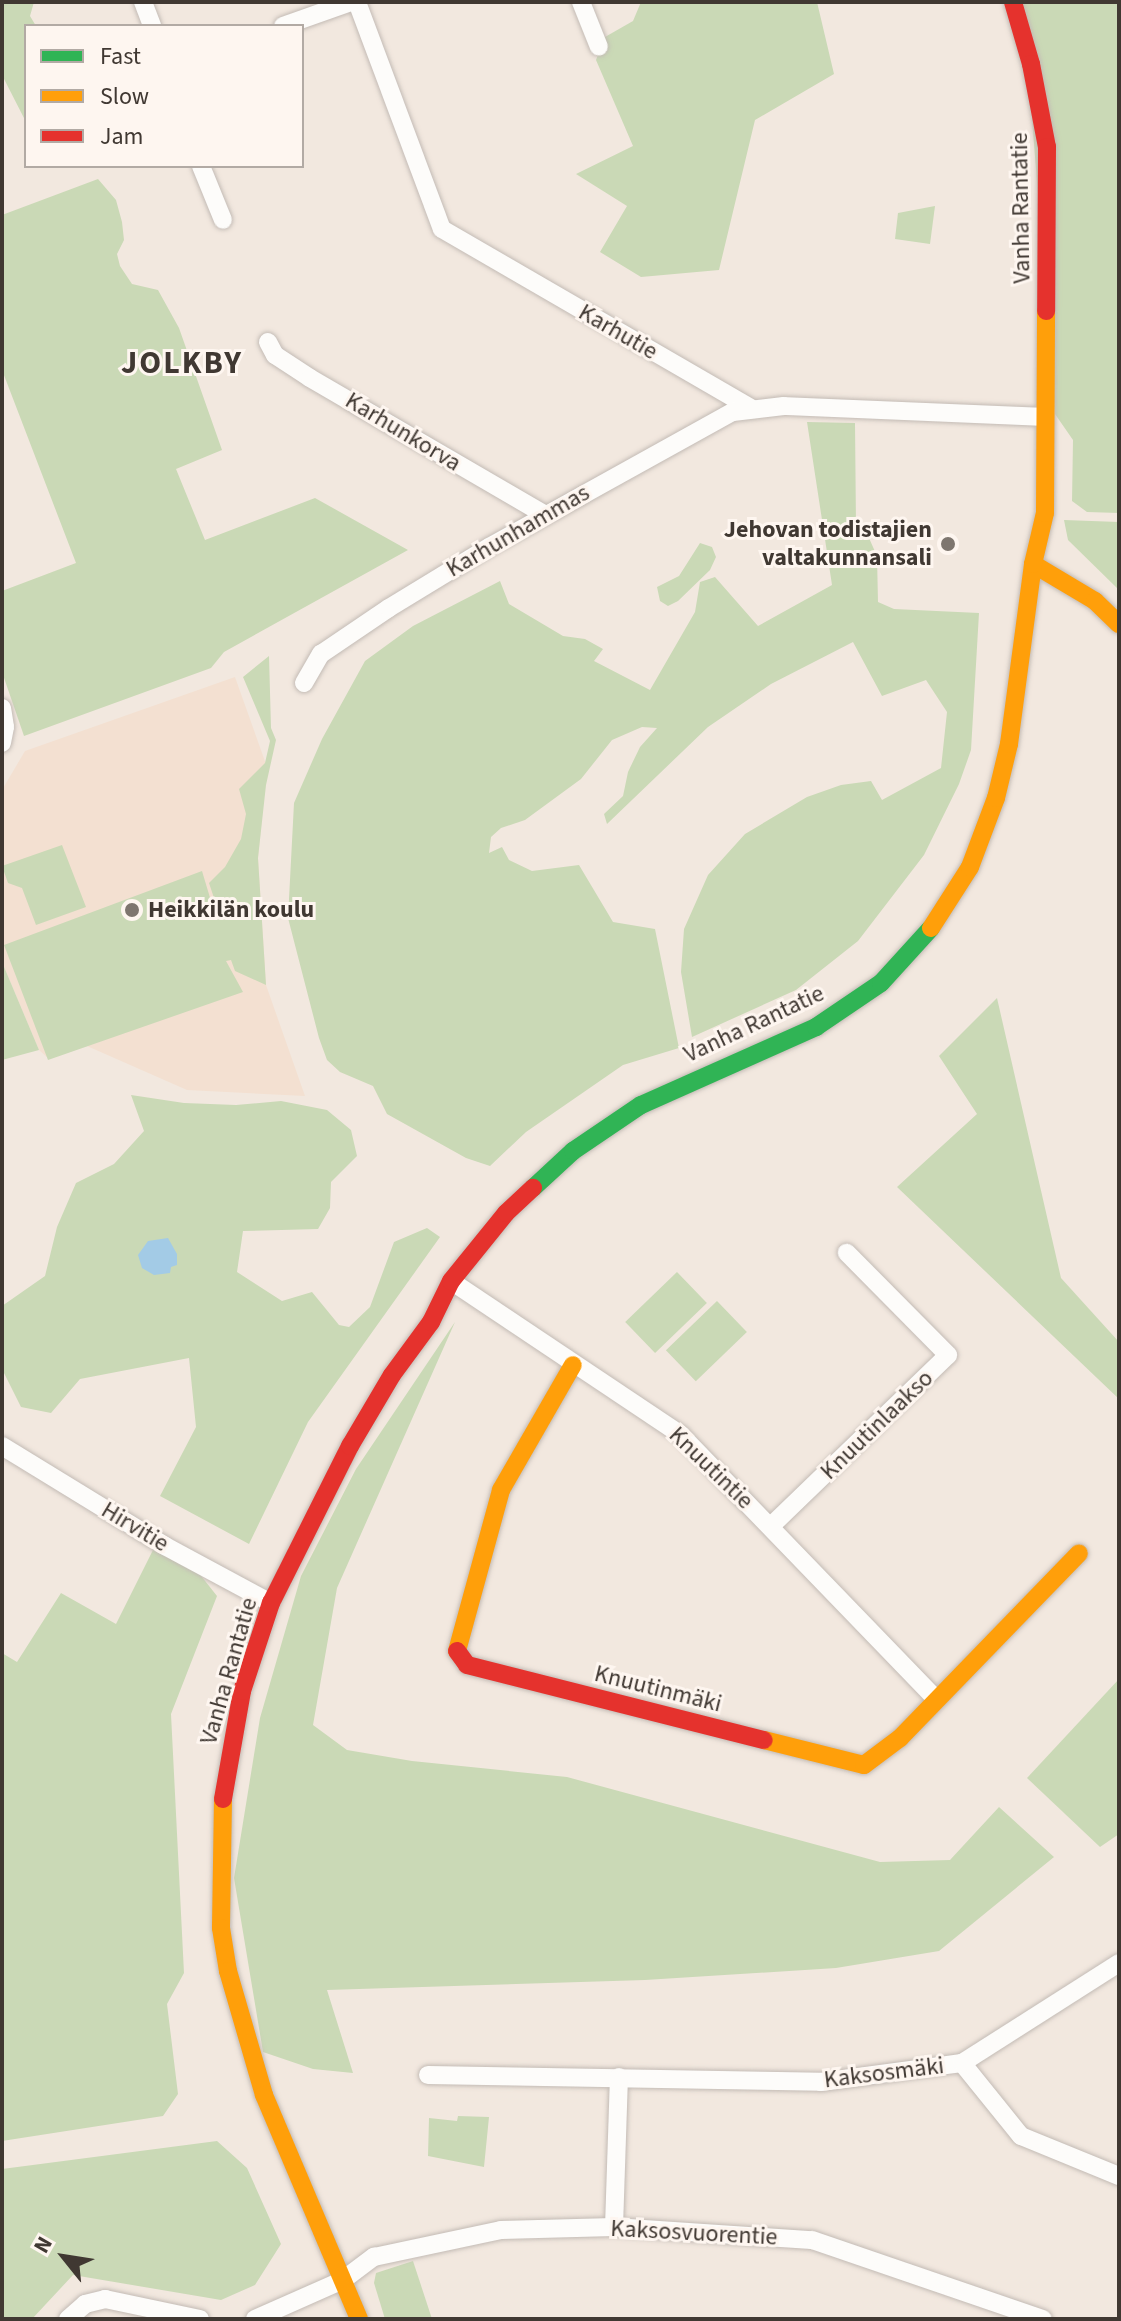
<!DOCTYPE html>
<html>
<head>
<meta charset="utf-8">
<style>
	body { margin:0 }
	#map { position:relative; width:1121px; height:2321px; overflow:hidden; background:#f2e8df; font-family:"Source Sans 3",sans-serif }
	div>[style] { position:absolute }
	.built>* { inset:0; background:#f3e0d1 }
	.green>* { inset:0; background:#cad9b6; transform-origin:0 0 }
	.water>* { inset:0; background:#a3cbe6 }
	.roads { filter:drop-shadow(0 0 2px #c3bbb5) drop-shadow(0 0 2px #c3bbb5) }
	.street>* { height:18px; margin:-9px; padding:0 9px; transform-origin:9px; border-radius:9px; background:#fdfcfa }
	.fast>* { height:18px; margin:-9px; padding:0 9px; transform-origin:9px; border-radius:9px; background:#30b455 }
	.slow>* { height:18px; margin:-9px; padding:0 9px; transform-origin:9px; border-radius:9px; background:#ff9f0a }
	.jam>* { height:18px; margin:-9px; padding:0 9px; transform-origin:9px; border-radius:9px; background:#e5322d }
	.dots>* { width:22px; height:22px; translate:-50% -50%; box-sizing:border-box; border:4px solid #fef6f0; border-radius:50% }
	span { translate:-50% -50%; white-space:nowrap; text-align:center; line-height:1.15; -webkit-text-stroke:6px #fef6f0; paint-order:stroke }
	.street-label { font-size:24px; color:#403832 }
	.poi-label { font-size:24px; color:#403832; font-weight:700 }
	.right { translate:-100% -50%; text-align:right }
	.left { translate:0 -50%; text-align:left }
	.district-label { font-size:32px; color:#403832; font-weight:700; letter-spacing:2px }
	.frame { position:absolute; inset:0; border:4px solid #403832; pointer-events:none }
	.legend { position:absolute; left:24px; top:24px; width:280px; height:144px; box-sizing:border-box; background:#fef6f0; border:2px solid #b2aaa4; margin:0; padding:10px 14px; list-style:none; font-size:24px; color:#403832 }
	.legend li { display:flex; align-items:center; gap:16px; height:40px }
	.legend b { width:40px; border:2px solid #b2aaa4 }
	.north { position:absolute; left:24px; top:2217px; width:80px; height:80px; -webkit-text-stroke:6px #fef6f0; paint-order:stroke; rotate:300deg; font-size:22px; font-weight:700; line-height:32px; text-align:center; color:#403832 }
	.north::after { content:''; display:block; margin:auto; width:28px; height:36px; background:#403832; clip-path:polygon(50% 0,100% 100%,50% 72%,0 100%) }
</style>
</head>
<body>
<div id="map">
	<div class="built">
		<i style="clip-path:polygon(235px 677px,267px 767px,258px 858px,266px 985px,305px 1096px,187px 1090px,87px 1046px,49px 1059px,39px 1050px,2px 962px,2px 790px,25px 751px)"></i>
	</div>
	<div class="green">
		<i style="clip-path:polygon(2px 2px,34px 2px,30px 16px,36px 26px,26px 26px,26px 122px,2px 75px)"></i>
		<i style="clip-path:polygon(641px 2px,817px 2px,834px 74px,755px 120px,719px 270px,641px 277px,600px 252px,627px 206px,576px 174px,633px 146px,596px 60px,605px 37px,633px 21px)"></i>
		<i style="clip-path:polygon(1023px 2px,1119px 2px,1119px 513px,1087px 512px,1072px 501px,1073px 440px,1055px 414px)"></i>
		<i style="clip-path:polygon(98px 179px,116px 200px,122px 222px,124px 240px,117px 254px,120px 266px,132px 284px,158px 290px,179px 328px,222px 450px,176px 469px,205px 540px,315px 498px,408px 550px,224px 652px,211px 668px,24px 736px,2px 672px,2px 591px,76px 563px,2px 370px,2px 215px)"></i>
		<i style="clip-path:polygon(935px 206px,930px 244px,895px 239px,898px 213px)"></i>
		<i style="clip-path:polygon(807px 422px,855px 423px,856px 525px,869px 538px,877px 556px,878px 602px,894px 609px,979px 613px,971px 750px,959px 784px,924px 855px,858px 941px,796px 990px,692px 1037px,681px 972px,684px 929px,708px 875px,745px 834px,807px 797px,841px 785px,871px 781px,882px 800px,941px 768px,947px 712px,926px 680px,882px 696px,853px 642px,771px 684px,708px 727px,607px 824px,604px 814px,623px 796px,628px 772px,640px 747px,657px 728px,642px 727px,612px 740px,581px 779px,525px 820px,501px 828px,491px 837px,489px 853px,502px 847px,509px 860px,532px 871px,579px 865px,613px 922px,655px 929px,679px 1048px,623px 1065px,526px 1132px,490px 1166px,466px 1158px,387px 1114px,373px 1086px,340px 1072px,327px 1060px,319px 1038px,288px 918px,294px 803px,322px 739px,365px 661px,413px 626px,500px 581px,509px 604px,563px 636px,585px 639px,603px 649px,594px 661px,650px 690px,695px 612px,700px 582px,715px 577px,758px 626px,832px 585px)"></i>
		<i style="clip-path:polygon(1064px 520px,1119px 522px,1119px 590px,1068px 540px)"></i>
		<i style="clip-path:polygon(700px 543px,712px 547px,716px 557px,710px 570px,678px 601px,668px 606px,660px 601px,657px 587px,679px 576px)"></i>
		<i style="clip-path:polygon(269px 656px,271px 728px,276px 740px,266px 785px,258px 858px,266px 985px,235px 971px,231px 960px,226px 961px,243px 992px,48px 1060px,4px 945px,202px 871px,211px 901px,215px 901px,209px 883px,225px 867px,241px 839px,246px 814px,239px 789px,265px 763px,270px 741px,243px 677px)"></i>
		<i style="clip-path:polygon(62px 845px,86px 907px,36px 925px,22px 888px,8px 883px,2px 866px)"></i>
		<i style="clip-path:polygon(2px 962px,39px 1050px,2px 1060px)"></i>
		<i style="clip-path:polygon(997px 998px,1061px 1278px,1119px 1342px,1119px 1399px,897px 1187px,977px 1114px,939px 1056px)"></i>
		<i style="clip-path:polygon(131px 1095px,184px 1103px,236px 1105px,281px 1101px,327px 1110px,351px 1130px,357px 1156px,331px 1182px,330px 1208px,318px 1229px,243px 1231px,237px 1272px,282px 1301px,312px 1292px,339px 1325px,349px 1327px,370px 1307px,394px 1242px,427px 1228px,440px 1237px,308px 1422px,249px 1544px,160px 1496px,196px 1427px,189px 1358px,80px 1379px,51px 1413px,21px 1407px,2px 1369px,2px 1306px,45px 1276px,57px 1227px,76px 1183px,114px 1164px,144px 1131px)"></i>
		<i style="left:677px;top:1272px;width:43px;height:72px;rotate:46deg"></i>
		<i style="left:717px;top:1301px;width:43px;height:71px;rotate:46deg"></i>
		<i style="clip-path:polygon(455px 1322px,337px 1588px,313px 1725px,347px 1750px,412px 1761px,567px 1777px,880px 1862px,950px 1860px,999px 1807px,1054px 1857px,939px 1951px,836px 1968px,645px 1980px,327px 1990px,353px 2073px,313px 2069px,263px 2052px,234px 1878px,260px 1718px,301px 1576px,356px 1469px)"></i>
		<i style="clip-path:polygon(153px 1550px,198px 1572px,217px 1596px,171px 1714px,184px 1973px,167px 2004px,178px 2094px,163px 2116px,2px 2141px,2px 1653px,17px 1662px,61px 1593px,116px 1624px)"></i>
		<i style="clip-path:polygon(1119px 1679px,1119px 1834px,1100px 1847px,1027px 1778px)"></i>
		<i style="clip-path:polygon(458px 2116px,489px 2117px,484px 2167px,428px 2156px,429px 2118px,457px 2121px)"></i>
		<i style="clip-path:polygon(217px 2141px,247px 2168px,281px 2244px,255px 2285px,221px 2300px,73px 2275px,32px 2319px,2px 2319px,2px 2169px)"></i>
		<i style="clip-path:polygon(413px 2261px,432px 2319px,385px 2319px,374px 2283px,376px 2273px)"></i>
	</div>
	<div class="water">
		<i style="clip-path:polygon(168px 1238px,177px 1254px,177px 1265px,171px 1267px,170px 1273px,154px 1275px,142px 1268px,138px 1255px,148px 1241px)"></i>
	</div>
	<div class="roads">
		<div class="street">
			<i style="left:143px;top:2px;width:26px;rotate:69deg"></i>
			<i style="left:357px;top:2px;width:242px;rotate:69.5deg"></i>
			<i style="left:442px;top:229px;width:359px;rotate:30.1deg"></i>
			<i style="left:581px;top:2px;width:48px;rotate:68.2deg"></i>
			<i style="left:283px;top:26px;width:72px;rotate:-19.4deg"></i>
			<i style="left:201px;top:166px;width:58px;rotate:67.8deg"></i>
			<i style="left:268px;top:342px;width:15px;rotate:62deg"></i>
			<i style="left:275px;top:355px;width:42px;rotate:33.3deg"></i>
			<i style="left:310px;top:378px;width:272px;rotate:30.2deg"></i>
			<i style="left:304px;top:683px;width:34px;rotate:-60deg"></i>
			<i style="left:321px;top:654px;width:82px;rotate:-34.1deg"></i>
			<i style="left:389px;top:608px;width:117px;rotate:-31.4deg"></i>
			<i style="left:489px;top:547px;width:279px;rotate:-29deg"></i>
			<i style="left:733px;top:412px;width:51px;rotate:-6.7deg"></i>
			<i style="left:784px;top:406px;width:259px;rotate:2.4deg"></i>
			<i style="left:2px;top:708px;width:19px;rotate:81deg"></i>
			<i style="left:5px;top:727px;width:16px;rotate:101deg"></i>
			<i style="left:451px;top:1281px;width:277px;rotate:33.8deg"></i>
			<i style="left:681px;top:1435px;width:366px;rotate:46deg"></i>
			<i style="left:2px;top:1446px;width:191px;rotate:31.5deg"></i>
			<i style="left:165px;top:1546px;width:120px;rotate:28.3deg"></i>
			<i style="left:771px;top:1526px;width:246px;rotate:-44deg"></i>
			<i style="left:948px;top:1355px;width:144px;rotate:-134.7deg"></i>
			<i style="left:962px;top:2063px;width:94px;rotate:51.1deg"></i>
			<i style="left:1021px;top:2136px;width:106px;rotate:22.2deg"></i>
			<i style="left:428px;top:2075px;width:393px;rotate:1deg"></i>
			<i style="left:821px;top:2082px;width:142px;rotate:-7.7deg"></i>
			<i style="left:962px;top:2063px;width:186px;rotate:-32.5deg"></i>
			<i style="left:614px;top:2227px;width:150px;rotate:-88.1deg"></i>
			<i style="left:68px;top:2319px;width:23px;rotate:-41deg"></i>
			<i style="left:85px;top:2304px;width:21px;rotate:-14deg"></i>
			<i style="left:105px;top:2299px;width:97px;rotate:11.9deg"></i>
			<i style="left:255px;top:2319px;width:96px;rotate:-23.9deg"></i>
			<i style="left:343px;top:2280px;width:39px;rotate:-37deg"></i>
			<i style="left:374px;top:2257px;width:130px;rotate:-12deg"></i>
			<i style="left:501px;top:2230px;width:113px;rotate:-1.5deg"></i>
			<i style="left:614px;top:2227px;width:198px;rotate:3.8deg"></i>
			<i style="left:812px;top:2240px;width:244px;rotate:18.9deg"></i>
		</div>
		<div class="fast">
			<i style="left:533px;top:1188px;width:54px;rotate:-42.8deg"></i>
			<i style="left:573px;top:1151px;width:82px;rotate:-34.1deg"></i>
			<i style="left:641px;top:1105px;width:192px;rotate:-24deg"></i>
			<i style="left:816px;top:1027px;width:78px;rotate:-34.1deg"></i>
			<i style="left:881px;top:983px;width:74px;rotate:-47.7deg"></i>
		</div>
		<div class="slow">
			<i style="left:1033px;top:564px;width:72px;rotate:30.8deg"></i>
			<i style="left:1095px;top:601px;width:33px;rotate:44deg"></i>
			<i style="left:931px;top:928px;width:72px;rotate:-57.4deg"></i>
			<i style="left:970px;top:867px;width:74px;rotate:-69.4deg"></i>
			<i style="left:996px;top:798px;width:56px;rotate:-76.5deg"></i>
			<i style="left:1009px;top:744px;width:182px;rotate:-82.4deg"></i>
			<i style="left:1033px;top:564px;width:52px;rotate:-76.8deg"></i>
			<i style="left:1045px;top:513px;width:202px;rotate:-89.7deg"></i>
			<i style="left:457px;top:1651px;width:167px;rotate:-74.7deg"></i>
			<i style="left:501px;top:1490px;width:144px;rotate:-60.1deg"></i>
			<i style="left:764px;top:1740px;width:103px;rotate:14deg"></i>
			<i style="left:864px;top:1765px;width:45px;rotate:-36.9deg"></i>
			<i style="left:900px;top:1738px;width:257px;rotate:-45.9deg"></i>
			<i style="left:223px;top:1799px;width:129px;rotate:90.9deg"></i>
			<i style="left:221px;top:1928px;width:44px;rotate:80.8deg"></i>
			<i style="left:228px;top:1971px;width:129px;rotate:73.8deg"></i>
			<i style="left:264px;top:2095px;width:243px;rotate:67deg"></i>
		</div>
		<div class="jam">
			<i style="left:1013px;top:2px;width:65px;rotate:73.8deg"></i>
			<i style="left:1031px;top:64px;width:85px;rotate:79.1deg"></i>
			<i style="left:1047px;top:147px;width:164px;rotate:90.3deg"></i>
			<i style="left:457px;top:1651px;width:17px;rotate:54deg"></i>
			<i style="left:467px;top:1665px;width:306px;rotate:14.2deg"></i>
			<i style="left:223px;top:1799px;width:110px;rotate:-80deg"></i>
			<i style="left:242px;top:1691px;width:93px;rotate:-71.8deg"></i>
			<i style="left:271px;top:1603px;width:176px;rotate:-63.3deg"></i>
			<i style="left:350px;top:1446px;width:82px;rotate:-59.4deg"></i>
			<i style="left:392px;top:1375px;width:66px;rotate:-53.7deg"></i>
			<i style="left:431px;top:1322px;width:46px;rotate:-64deg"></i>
			<i style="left:451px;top:1281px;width:87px;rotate:-51deg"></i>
			<i style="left:506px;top:1213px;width:37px;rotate:-43deg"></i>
		</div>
	</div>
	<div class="dots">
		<i style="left:948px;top:544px;background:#7e766f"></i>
		<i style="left:132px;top:910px;background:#7e766f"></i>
	</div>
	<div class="street-label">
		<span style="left:1021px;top:208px;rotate:-91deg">Vanha Rantatie</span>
		<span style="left:618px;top:332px;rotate:30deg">Karhutie</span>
		<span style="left:403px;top:432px;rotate:31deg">Karhunkorva</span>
		<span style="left:518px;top:531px;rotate:-30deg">Karhunhammas</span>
		<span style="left:754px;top:1024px;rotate:-25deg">Vanha Rantatie</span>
		<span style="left:877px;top:1425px;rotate:-44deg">Knuutinlaakso</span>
		<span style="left:711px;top:1468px;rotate:44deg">Knuutintie</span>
		<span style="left:135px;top:1527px;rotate:31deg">Hirvitie</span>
		<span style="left:229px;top:1671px;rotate:-74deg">Vanha Rantatie</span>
		<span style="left:658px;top:1689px;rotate:14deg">Knuutinmäki</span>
		<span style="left:884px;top:2073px;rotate:-7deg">Kaksosmäki</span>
		<span style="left:694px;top:2233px;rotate:3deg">Kaksosvuorentie</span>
	</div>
	<div class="poi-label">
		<span class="right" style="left:932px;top:544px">Jehovan todistajien<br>valtakunnansali</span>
		<span class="left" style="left:148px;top:910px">Heikkilän koulu</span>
	</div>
	<div class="district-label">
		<span style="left:182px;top:363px">JOLKBY</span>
	</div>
	<div class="frame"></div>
	<ul class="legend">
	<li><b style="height:10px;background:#30b455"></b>Fast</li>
	<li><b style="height:10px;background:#ff9f0a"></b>Slow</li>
	<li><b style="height:10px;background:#e5322d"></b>Jam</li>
	</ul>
	<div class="north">N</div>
</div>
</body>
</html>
